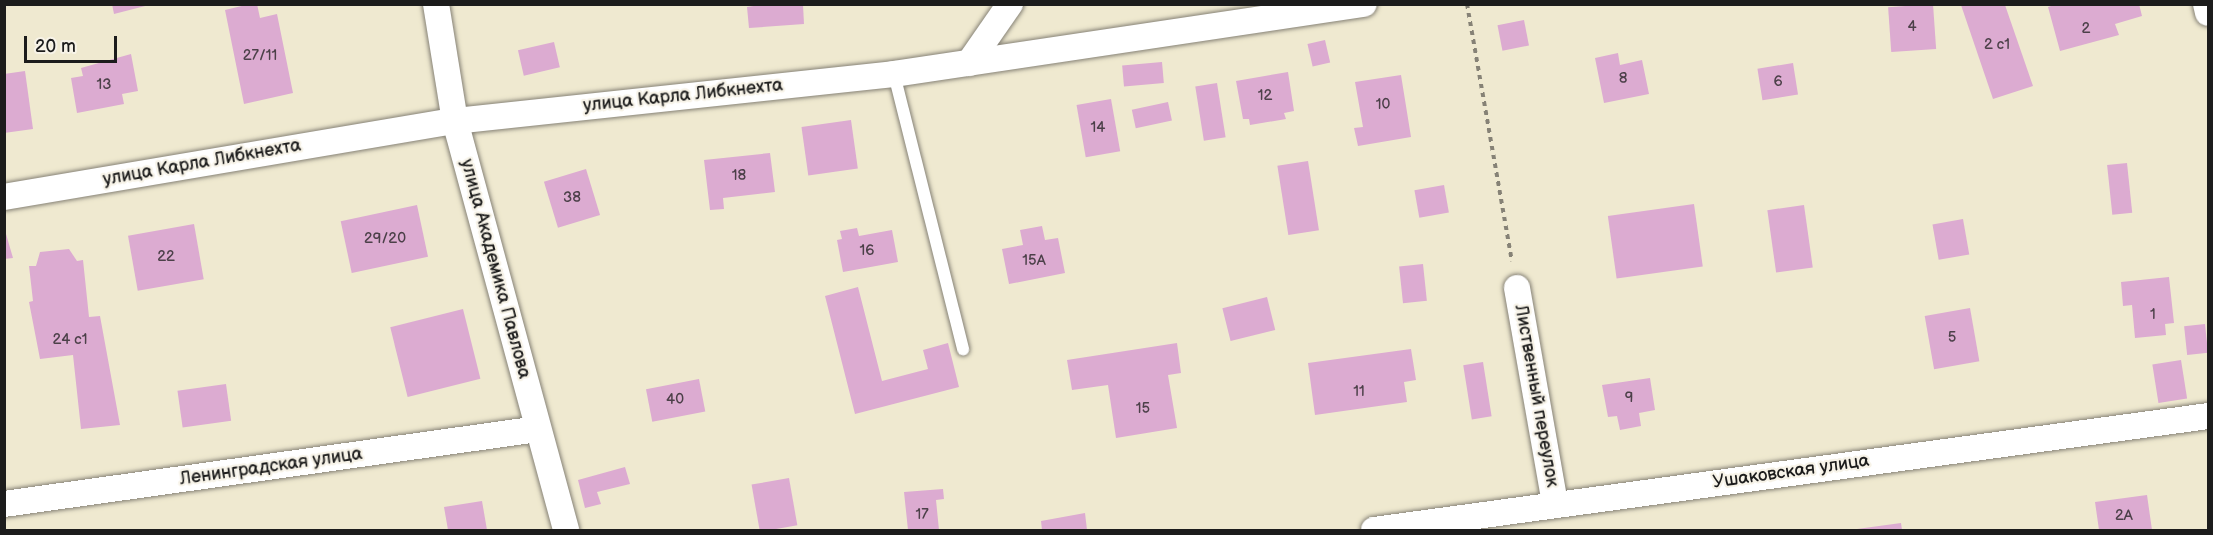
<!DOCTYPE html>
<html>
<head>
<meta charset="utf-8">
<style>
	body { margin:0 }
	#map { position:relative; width:2213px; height:535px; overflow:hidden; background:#efe9d0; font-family:"Balsamiq Sans",sans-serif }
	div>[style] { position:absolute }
	.building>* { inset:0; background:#dcabd1; transform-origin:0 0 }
	.path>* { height:4px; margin-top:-2px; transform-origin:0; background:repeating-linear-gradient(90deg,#868276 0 4.5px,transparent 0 9px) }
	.roads { filter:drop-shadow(0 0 2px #868276) drop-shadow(0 0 2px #868276) }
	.lane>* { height:12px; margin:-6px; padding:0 6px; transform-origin:6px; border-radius:6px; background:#fff }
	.street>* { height:26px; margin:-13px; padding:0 13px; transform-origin:13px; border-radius:13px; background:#fff }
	span { translate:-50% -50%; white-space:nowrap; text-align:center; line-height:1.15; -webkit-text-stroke:4.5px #f7f3e8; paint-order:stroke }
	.number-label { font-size:15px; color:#4c4049 }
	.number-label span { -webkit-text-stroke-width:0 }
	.street-label { font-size:18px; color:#1c1c1c }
	.frame { position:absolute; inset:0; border:6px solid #1c1c1c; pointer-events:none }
	.scale { position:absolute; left:24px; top:36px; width:93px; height:27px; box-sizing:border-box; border:3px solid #1c1c1c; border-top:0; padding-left:8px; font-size:18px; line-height:21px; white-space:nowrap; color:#1c1c1c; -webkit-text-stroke:4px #f7f3e8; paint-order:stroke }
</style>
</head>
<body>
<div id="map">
	<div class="building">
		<i style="clip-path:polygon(112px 4px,149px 4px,149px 5px,114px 14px)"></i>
		<i style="clip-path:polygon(250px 4px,257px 4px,260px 18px,277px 14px,293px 93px,244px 104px,225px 10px)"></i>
		<i style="left:1933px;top:4px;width:45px;height:45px;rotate:86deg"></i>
		<i style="clip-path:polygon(2057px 4px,2139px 4px,2142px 16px,2115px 24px,2119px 35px,2060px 51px,2048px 7px)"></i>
		<i style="clip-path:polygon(760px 5px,803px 5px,804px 24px,749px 28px,747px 7px)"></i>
		<i style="clip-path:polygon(1961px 5px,2005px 5px,2033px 86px,1993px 99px)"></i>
		<i style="left:1524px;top:20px;width:26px;height:27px;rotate:79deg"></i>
		<i style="left:1325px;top:40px;width:23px;height:18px;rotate:77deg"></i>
		<i style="left:554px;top:42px;width:26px;height:37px;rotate:77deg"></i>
		<i style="clip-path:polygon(1618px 53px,1620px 65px,1642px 60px,1649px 94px,1604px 103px,1595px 58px)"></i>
		<i style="clip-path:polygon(131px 54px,138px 91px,122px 94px,124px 104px,77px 113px,71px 78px,83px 76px,81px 68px)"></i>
		<i style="left:1162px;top:62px;width:21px;height:40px;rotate:85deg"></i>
		<i style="left:1793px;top:63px;width:32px;height:36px;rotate:81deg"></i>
		<i style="clip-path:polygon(25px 71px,33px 129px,4px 133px,4px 74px)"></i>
		<i style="clip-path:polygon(1288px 72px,1294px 111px,1284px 113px,1286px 119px,1250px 125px,1249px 119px,1243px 119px,1236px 81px)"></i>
		<i style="clip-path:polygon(1401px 75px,1411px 137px,1358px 146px,1354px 128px,1363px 127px,1355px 82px)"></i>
		<i style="left:1217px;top:83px;width:55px;height:22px;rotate:81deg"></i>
		<i style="left:1111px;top:99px;width:53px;height:35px;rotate:80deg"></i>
		<i style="left:1168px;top:102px;width:19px;height:37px;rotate:78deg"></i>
		<i style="left:851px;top:120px;width:49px;height:50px;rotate:82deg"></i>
		<i style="clip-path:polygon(770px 153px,775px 192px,723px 198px,724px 209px,710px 210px,704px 160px)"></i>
		<i style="left:1308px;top:161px;width:70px;height:31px;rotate:81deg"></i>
		<i style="left:2127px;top:163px;width:50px;height:20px;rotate:84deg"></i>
		<i style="left:586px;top:169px;width:48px;height:44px;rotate:73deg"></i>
		<i style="left:1444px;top:185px;width:28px;height:30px;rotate:80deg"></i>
		<i style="left:1694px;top:204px;width:63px;height:87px;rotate:82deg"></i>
		<i style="left:417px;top:205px;width:53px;height:78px;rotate:78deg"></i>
		<i style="left:1804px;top:205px;width:63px;height:37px;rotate:82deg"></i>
		<i style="left:1963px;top:219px;width:36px;height:31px;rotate:80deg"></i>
		<i style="left:194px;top:224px;width:56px;height:67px;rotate:80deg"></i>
		<i style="clip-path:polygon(1042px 226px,1045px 240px,1058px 238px,1065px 273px,1009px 284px,1002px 249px,1023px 245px,1020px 230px)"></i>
		<i style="clip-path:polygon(4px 227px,13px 258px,4px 259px)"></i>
		<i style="clip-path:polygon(857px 228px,859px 236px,892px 230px,898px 262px,843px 272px,837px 240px,842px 239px,840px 231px)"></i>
		<i style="clip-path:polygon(69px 249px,77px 261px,83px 260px,89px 317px,100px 316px,120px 425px,81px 429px,73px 355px,40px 359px,29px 302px,33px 301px,29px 266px,36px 266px,40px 252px)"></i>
		<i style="left:1423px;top:264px;width:37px;height:24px;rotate:84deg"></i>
		<i style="clip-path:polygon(2169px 277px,2174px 323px,2165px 324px,2166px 335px,2135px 338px,2132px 305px,2123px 306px,2121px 282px)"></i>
		<i style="clip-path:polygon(858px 287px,882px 381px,928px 369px,923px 350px,948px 343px,959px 387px,855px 414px,825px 296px)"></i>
		<i style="left:1267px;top:297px;width:34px;height:46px;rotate:76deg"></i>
		<i style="left:1970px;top:308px;width:54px;height:46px;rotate:80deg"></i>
		<i style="left:463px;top:309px;width:72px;height:75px;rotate:76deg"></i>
		<i style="left:2205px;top:324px;width:29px;height:21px;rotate:84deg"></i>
		<i style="clip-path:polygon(1177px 343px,1181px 373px,1168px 375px,1177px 428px,1116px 438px,1108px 385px,1072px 390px,1067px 360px)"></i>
		<i style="clip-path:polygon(1411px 349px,1416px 380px,1404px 382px,1407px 402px,1315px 415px,1308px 363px)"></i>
		<i style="left:2181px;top:360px;width:39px;height:29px;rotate:81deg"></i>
		<i style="left:1483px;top:362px;width:55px;height:20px;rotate:81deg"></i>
		<i style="clip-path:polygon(1650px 378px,1655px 410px,1639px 413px,1641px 426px,1620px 430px,1617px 416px,1608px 417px,1602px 385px)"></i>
		<i style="left:699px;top:379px;width:33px;height:54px;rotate:79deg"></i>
		<i style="left:226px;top:384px;width:37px;height:49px;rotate:82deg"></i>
		<i style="clip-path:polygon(625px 467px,630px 484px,597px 492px,601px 504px,585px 508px,578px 480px)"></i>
		<i style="left:789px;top:478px;width:48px;height:38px;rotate:80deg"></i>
		<i style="clip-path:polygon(943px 489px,944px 499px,936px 500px,939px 530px,908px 530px,904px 492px)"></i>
		<i style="clip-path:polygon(2147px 495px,2152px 530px,2099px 530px,2095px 502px)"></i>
		<i style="clip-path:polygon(482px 501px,487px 530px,448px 530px,444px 507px)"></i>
		<i style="clip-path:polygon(1085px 513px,1087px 530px,1042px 530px,1041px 521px)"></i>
		<i style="clip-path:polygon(1901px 523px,1902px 530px,1857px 530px,1857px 529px)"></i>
	</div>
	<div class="path">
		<i style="left:1467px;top:4px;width:261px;rotate:80.1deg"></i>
	</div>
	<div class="roads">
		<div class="lane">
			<i style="left:894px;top:74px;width:284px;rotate:75.9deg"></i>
		</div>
		<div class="street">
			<i style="left:436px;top:4px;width:119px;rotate:80.8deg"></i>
			<i style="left:455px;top:121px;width:424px;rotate:74.8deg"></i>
			<i style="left:2206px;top:4px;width:9px;rotate:77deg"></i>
			<i style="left:969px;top:63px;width:72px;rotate:-55.2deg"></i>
			<i style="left:4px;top:197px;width:457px;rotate:-9.6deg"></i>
			<i style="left:455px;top:121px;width:442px;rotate:-6.1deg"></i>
			<i style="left:894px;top:74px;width:475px;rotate:-8.5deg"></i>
			<i style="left:1517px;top:288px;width:219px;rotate:80deg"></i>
			<i style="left:4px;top:504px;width:539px;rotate:-7.99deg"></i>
			<i style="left:1374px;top:530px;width:842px;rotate:-7.78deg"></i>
		</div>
	</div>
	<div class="number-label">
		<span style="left:1912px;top:27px">4</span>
		<span style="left:2086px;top:29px">2</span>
		<span style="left:1997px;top:45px">2 с1</span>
		<span style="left:260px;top:56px">27/11</span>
		<span style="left:1623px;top:79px">8</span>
		<span style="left:1778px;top:82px">6</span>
		<span style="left:104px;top:85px">13</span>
		<span style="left:1265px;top:96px">12</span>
		<span style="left:1383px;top:105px">10</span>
		<span style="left:1098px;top:128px">14</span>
		<span style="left:739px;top:176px">18</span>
		<span style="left:572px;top:198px">38</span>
		<span style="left:385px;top:239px">29/20</span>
		<span style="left:867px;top:251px">16</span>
		<span style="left:166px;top:257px">22</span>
		<span style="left:1034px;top:261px">15А</span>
		<span style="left:2153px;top:315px">1</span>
		<span style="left:1952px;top:338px">5</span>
		<span style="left:70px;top:340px">24 с1</span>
		<span style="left:1359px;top:392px">11</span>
		<span style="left:1629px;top:398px">9</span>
		<span style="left:675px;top:400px">40</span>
		<span style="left:1143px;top:409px">15</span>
		<span style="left:922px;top:515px">17</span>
		<span style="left:2124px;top:516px">2А</span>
	</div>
	<div class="street-label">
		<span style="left:683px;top:96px;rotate:-6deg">улица Карла Либкнехта</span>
		<span style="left:202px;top:163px;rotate:-10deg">улица Карла Либкнехта</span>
		<span style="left:495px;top:269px;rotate:75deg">улица Академика Павлова</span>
		<span style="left:1536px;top:396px;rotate:80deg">Лиственный переулок</span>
		<span style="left:271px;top:467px;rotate:-8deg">Ленинградская улица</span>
		<span style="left:1791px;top:472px;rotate:-8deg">Ушаковская улица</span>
	</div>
	<div class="frame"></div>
	<div class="scale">20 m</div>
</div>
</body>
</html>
